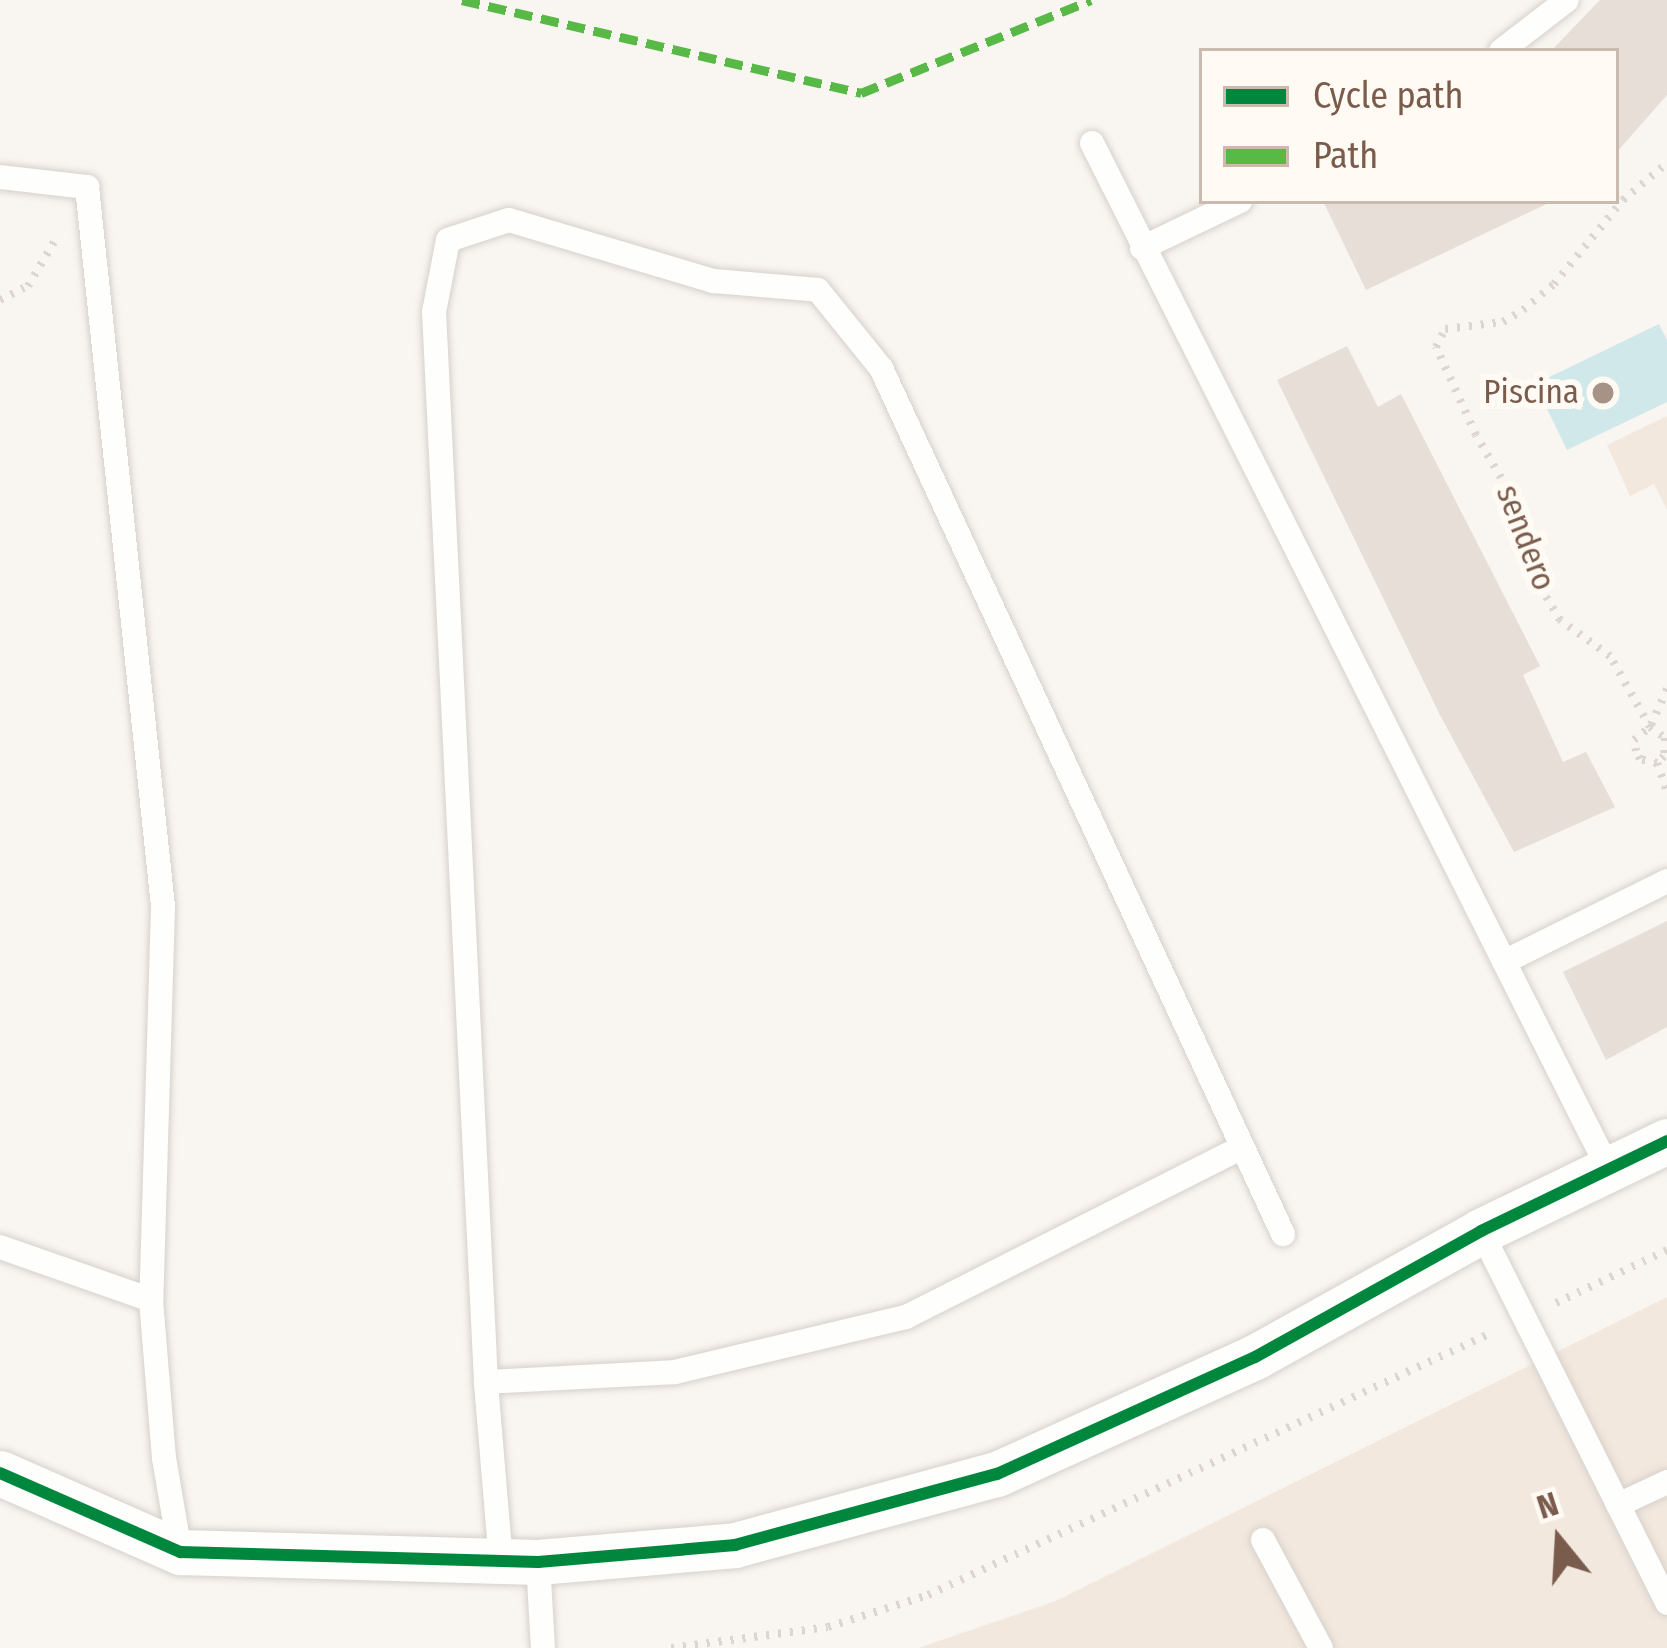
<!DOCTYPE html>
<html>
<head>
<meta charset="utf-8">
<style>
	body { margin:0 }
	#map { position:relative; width:1667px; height:1648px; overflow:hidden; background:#f9f5f0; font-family:"Fira Sans Condensed",sans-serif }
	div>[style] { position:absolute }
	.residential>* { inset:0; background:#f2e8de }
	.water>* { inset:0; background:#d0e8ea }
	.building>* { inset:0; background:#e6ded7 }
	.path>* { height:8px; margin-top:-4px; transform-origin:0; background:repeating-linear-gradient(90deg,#dcd5d0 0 3px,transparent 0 12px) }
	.roads { filter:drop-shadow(0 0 3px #d7d1cb) drop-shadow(0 0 3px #d7d1cb) }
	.service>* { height:24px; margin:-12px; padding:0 12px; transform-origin:12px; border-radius:12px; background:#fefefd }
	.minor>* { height:45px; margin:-22.5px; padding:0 22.5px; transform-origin:22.5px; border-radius:22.5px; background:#fefefd }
	.quiet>* { height:9px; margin-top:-4.5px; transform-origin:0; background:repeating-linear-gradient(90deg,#58b947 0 18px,transparent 0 27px) }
	.cycleway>* { height:12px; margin:-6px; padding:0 6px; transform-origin:6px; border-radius:6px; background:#00873e }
	.dots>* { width:33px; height:33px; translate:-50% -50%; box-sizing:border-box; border:6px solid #fffaf3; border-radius:50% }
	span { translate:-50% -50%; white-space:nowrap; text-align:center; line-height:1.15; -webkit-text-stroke:12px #fffaf3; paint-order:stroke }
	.poi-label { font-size:33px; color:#7a5c4d }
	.right { translate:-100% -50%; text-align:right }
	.street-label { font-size:33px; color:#7a5c4d }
	.legend { position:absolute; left:1199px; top:48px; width:420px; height:156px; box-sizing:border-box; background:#fffaf3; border:3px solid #cabbb1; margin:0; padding:15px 21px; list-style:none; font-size:36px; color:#7a5c4d }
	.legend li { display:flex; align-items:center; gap:24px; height:60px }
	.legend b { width:60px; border:3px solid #cabbb1 }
	.north { position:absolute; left:1499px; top:1480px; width:120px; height:120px; -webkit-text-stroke:9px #fffaf3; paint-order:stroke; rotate:342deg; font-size:33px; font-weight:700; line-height:48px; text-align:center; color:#7a5c4d }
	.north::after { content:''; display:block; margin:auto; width:42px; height:54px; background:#7a5c4d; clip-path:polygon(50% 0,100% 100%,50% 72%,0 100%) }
</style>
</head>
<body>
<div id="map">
	<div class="residential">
		<i style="clip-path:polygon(1667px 416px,1667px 510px,1654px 484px,1630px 496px,1607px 445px)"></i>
		<i style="clip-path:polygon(1667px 1297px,1667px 1648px,918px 1648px,1056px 1601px)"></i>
	</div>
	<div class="water">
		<i style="clip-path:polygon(1659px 324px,1667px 340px,1667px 402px,1567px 450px,1535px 384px)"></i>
	</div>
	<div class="building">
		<i style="clip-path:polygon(1600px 0,1667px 0,1667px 95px,1616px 153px,1616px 51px,1551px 51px)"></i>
		<i style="clip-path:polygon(1323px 201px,1553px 201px,1366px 290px)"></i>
		<i style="clip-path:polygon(1347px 346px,1378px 407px,1401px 394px,1540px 666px,1523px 675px,1563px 762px,1586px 752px,1615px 807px,1514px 852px,1440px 715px,1277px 380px)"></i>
		<i style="clip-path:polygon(1667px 921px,1667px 1027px,1606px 1060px,1563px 972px)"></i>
	</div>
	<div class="path">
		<i style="left:0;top:300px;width:31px;rotate:-27deg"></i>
		<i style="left:28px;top:286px;width:57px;rotate:-59.4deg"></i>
		<i style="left:1667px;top:689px;width:42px;rotate:114.1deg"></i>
		<i style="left:1650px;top:727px;width:19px;rotate:36deg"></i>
		<i style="left:1665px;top:738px;width:18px;rotate:93deg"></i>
		<i style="left:1664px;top:756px;width:10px;rotate:135deg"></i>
		<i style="left:1657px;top:763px;width:31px;rotate:71deg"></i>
		<i style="left:1657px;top:763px;width:17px;rotate:-167deg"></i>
		<i style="left:1640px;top:759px;width:9px;rotate:-117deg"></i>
		<i style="left:1636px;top:751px;width:11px;rotate:-100deg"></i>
		<i style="left:1634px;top:740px;width:21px;rotate:-39deg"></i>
		<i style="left:1650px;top:727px;width:81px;rotate:-119.4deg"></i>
		<i style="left:1610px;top:656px;width:62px;rotate:-144.2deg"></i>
		<i style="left:1560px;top:620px;width:37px;rotate:-121deg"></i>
		<i style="left:1541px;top:588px;width:71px;rotate:-103.1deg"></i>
		<i style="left:1525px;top:519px;width:97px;rotate:-120.3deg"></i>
		<i style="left:1476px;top:435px;width:97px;rotate:-114.4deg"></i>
		<i style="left:1436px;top:347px;width:20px;rotate:-63deg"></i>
		<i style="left:1445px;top:329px;width:58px;rotate:-6.9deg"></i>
		<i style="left:1503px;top:322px;width:23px;rotate:-31deg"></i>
		<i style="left:1523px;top:310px;width:40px;rotate:-40deg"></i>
		<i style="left:1554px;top:284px;width:109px;rotate:-50.6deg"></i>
		<i style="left:1623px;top:200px;width:57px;rotate:-40.1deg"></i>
		<i style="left:1556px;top:1303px;width:123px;rotate:-25.5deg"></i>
		<i style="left:671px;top:1648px;width:158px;rotate:-7.6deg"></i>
		<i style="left:828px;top:1627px;width:105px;rotate:-17.7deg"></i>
		<i style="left:928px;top:1595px;width:623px;rotate:-24.96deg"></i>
	</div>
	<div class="roads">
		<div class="service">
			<i style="left:1501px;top:51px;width:83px;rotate:-37.7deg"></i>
			<i style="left:1092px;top:143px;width:1150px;rotate:63.28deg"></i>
			<i style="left:0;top:177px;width:88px;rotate:6.6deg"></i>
			<i style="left:87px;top:187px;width:724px;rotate:83.97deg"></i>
			<i style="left:163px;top:907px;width:393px;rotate:91.7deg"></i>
			<i style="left:151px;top:1300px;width:159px;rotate:85.3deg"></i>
			<i style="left:164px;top:1458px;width:95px;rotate:80.3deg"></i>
			<i style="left:1142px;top:248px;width:109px;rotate:-25.6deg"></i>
			<i style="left:1504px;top:962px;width:182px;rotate:-26.4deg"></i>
			<i style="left:1481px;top:1231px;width:416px;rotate:63.4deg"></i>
			<i style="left:0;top:1247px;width:160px;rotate:19.3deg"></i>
			<i style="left:486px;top:1382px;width:189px;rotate:-3deg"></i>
			<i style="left:675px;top:1372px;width:237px;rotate:-13.4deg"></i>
			<i style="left:906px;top:1317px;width:375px;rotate:-26.8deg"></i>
			<i style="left:1618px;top:1505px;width:54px;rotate:-25.1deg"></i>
			<i style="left:1263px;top:1540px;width:123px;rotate:61.8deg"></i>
			<i style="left:501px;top:1562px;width:181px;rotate:-94.8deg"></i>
			<i style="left:486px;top:1382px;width:1071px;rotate:-92.78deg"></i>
			<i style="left:434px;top:312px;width:73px;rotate:-79deg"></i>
			<i style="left:448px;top:240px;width:64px;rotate:-18.2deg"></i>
			<i style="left:509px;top:220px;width:214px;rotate:16.6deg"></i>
			<i style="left:714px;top:281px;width:104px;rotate:4.9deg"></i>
			<i style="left:818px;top:290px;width:100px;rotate:51.1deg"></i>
			<i style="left:881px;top:368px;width:955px;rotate:65.1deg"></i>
			<i style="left:538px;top:1562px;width:86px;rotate:86.7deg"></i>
		</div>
		<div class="minor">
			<i style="left:0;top:1473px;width:197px;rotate:23.7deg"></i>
			<i style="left:180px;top:1552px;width:358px;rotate:1.6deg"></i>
			<i style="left:538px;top:1562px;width:198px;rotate:-4.9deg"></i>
			<i style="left:735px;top:1545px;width:271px;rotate:-15.2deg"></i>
			<i style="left:997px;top:1474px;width:283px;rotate:-24.4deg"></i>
			<i style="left:1255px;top:1357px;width:259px;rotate:-29.1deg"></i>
			<i style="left:1481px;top:1231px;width:207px;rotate:-25.8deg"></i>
		</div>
	</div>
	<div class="quiet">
		<i style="left:462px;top:0;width:410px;rotate:13.1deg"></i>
		<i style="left:861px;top:93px;width:248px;rotate:-22deg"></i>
	</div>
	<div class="cycleway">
		<i style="left:0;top:1473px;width:197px;rotate:23.7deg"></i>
		<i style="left:180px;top:1552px;width:358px;rotate:1.6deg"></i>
		<i style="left:538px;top:1562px;width:198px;rotate:-4.9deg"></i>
		<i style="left:735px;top:1545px;width:271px;rotate:-15.2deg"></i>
		<i style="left:997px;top:1474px;width:283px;rotate:-24.4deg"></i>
		<i style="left:1255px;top:1357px;width:259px;rotate:-29.1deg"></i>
		<i style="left:1481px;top:1231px;width:207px;rotate:-25.8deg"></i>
	</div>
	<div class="dots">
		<i style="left:1603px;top:393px;background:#a69286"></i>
	</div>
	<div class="poi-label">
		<span class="right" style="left:1579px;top:393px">Piscina</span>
	</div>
	<div class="street-label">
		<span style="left:1525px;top:538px;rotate:69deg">sendero</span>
	</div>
	<ul class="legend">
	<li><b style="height:15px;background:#00873e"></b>Cycle path</li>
	<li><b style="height:15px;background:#58b947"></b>Path</li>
	</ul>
	<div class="north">N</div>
</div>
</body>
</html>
